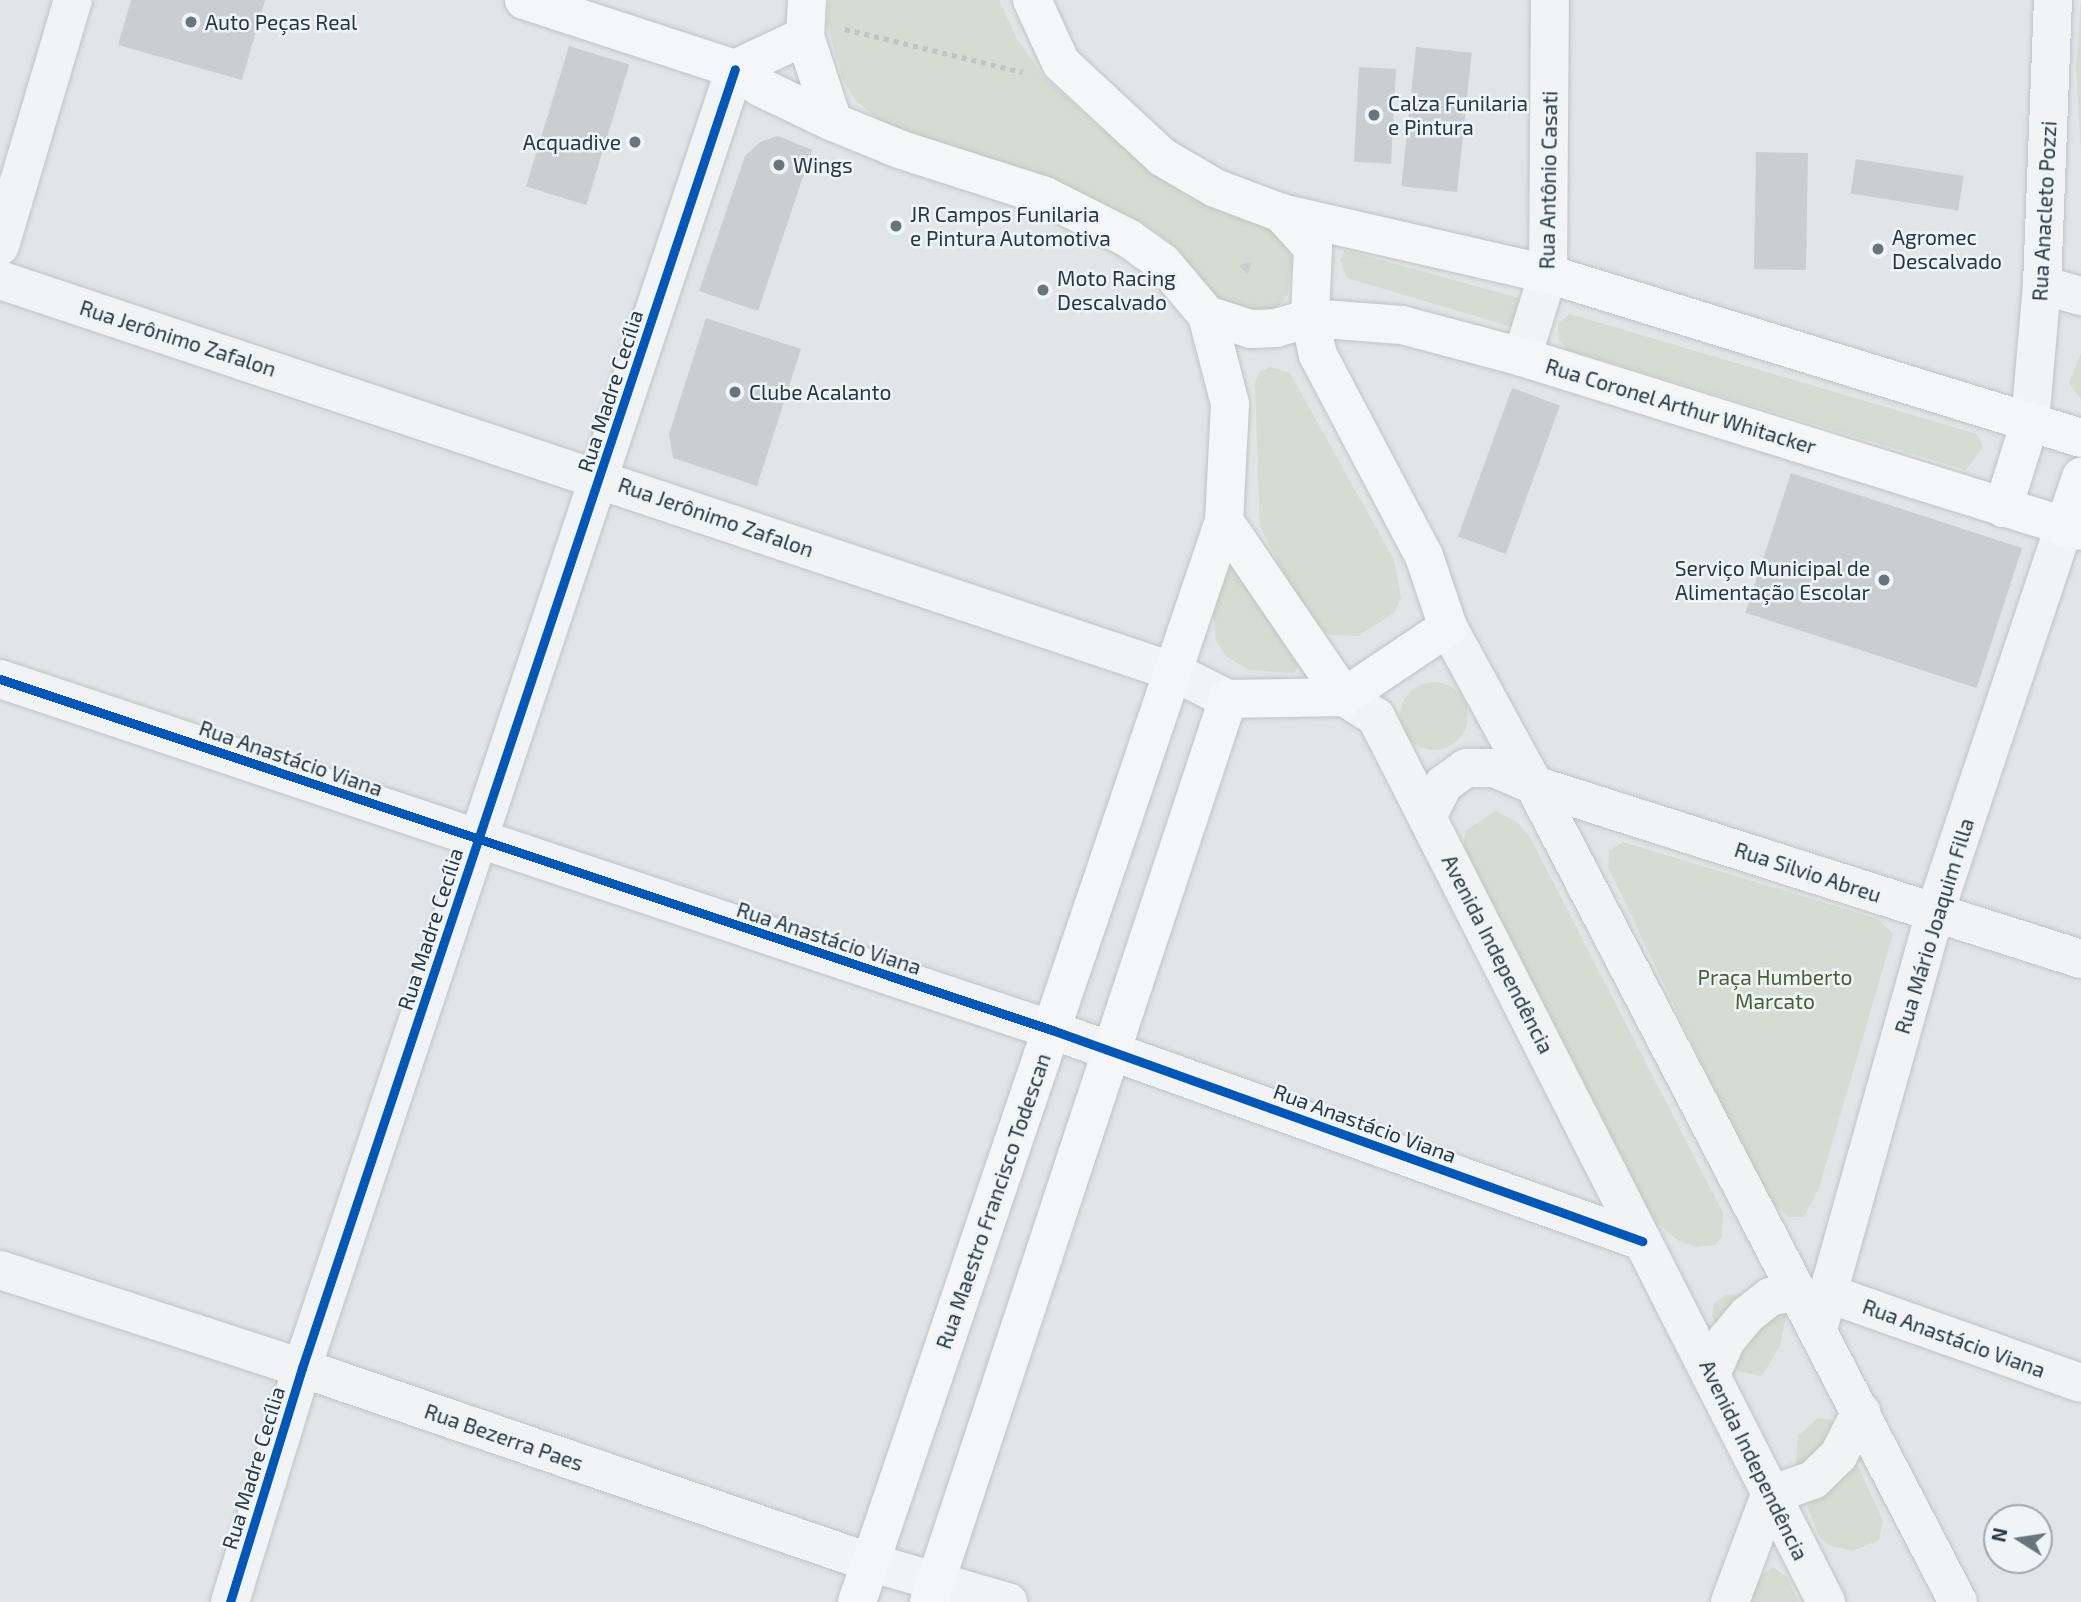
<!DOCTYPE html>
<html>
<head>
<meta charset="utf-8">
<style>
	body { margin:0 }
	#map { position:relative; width:2081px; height:1602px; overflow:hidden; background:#e2e5e7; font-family:"Exo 2",sans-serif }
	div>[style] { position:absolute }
	.green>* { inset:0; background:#d5dcd1 }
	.round { border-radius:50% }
	.building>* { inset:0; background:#caced0; transform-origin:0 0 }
	.path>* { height:4.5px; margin-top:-2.25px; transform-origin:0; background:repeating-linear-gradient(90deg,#bfc4c7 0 5px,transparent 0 10px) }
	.roads { filter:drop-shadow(0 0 2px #c0c3c5) drop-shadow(0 0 2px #c0c3c5) }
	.minor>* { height:38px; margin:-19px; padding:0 19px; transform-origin:19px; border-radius:19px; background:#f1f3f4 }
	.major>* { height:38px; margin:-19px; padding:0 19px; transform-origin:19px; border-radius:19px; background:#f5f6f7 }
	.cycleway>* { height:9px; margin:-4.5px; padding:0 4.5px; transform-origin:4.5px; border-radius:4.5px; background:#0057b8 }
	.dots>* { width:19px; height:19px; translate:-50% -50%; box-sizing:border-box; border:4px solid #eff4f7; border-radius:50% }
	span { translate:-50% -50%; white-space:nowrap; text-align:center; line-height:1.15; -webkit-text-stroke:5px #eff4f7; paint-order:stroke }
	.poi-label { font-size:21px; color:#263843 }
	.left { translate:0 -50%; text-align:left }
	.right { translate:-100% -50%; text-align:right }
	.street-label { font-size:21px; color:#263843 }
	.park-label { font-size:21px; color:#476032 }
	.north { position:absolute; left:1983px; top:1504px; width:70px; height:70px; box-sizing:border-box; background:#eff4f7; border:2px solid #9fa9af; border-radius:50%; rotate:282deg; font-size:19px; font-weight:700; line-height:28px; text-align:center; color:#263843 }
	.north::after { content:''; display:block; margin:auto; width:24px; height:32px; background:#68757c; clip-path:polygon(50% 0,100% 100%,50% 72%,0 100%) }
</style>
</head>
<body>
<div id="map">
	<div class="green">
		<i style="clip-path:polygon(829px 0,999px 0,1017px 39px,1044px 77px,1114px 140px,1187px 196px,1269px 225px,1286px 243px,1292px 260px,1288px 294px,1281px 304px,1267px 310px,1249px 309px,1221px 300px,1205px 288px,1174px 246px,1150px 227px,1067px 186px,885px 125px,856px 101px,843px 80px,827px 25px)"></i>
		<i style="clip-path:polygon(2081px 0,2081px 152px,2076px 70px)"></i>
		<i style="clip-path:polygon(1345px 250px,1519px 298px,1512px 327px,1347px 278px,1340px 260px)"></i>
		<i style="clip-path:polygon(1570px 314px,1977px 434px,1983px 447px,1966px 470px,1568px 350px,1558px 339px,1558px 323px)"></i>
		<i style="clip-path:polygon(2081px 353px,2081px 399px,2069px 383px)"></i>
		<i style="clip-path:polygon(1270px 367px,1290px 373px,1394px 560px,1401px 598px,1394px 613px,1358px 636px,1331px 635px,1311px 625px,1260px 527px,1255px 383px,1260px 371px)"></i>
		<i style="clip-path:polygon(1235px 564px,1298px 667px,1294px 673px,1249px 670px,1226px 656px,1216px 641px,1212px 607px,1224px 575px)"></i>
		<i class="round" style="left:1400px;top:682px;width:68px;height:68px"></i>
		<i style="clip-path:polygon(1495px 811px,1517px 822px,1530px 837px,1723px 1213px,1722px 1236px,1715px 1245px,1696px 1247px,1677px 1240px,1650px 1216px,1463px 853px,1465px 831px)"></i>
		<i style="clip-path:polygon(1623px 842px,1878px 919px,1893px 934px,1819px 1188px,1804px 1217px,1789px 1217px,1766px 1197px,1608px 867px,1609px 851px)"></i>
		<i style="clip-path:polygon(1753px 1293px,1780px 1302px,1786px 1316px,1780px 1346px,1762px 1376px,1737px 1371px,1712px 1316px,1714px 1303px,1726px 1295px)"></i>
		<i style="clip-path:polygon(1818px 1418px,1831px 1420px,1842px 1431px,1883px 1521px,1879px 1540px,1852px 1551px,1828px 1545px,1819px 1536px,1795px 1475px,1798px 1436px)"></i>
		<i style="clip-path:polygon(1773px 1567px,1787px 1577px,1799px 1602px,1749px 1602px,1757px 1579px)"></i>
	</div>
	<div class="building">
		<i style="clip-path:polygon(131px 0,265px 0,242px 80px,118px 45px)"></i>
		<i style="left:569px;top:46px;width:63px;height:147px;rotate:17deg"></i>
		<i style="left:1416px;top:47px;width:56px;height:140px;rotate:6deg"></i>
		<i style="left:1359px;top:67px;width:37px;height:95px;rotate:3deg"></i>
		<i style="clip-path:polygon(778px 136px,812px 150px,758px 311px,699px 291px,745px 156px,760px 142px)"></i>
		<i style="left:1756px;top:152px;width:52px;height:117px;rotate:1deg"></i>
		<i style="left:1856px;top:159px;width:109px;height:35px;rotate:9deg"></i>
		<i style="clip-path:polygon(1252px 262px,1247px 275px,1239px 265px)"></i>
		<i style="clip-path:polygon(706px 318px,801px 349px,757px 486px,673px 458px,669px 434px)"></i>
		<i style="left:1512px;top:388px;width:51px;height:158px;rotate:20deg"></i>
		<i style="left:1791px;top:473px;width:243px;height:147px;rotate:18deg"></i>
	</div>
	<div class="path">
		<i style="left:845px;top:29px;width:183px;rotate:13.6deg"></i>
	</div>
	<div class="roads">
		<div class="minor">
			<i style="left:0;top:246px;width:257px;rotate:-73.5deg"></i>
			<i style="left:0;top:280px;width:1236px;rotate:18.45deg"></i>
			<i style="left:1172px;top:671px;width:63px;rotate:26.6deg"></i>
			<i style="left:2042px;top:285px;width:41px;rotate:15.8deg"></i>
			<i style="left:1522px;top:357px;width:87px;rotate:-72.6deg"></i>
			<i style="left:1548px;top:274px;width:274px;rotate:-89.6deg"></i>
			<i style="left:2030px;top:422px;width:138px;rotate:-85deg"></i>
			<i style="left:2042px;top:285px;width:285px;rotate:-87.8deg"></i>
			<i style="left:1448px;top:627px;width:180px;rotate:61.4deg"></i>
			<i style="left:1534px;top:785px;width:920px;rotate:62.57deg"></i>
			<i style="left:0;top:679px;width:1109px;rotate:18.45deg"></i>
			<i style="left:1052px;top:1030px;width:627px;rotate:19.68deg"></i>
			<i style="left:1344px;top:697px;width:38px;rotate:32deg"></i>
			<i style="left:1376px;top:717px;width:993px;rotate:63.05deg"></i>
			<i style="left:1428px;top:815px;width:35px;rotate:-63deg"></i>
			<i style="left:1444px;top:784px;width:27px;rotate:-36deg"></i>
			<i style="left:1466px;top:768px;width:28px"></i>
			<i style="left:1494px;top:768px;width:43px;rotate:23deg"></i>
			<i style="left:1534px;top:785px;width:574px;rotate:17.65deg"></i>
			<i style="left:0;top:1270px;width:318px;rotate:18deg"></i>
			<i style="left:302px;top:1368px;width:599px;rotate:18.89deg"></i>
			<i style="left:869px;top:1562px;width:145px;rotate:16.1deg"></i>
			<i style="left:1827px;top:1293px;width:269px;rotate:19.5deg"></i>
			<i style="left:1818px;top:1329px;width:433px;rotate:-74.3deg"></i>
			<i style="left:1935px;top:912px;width:406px;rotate:-71.5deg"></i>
			<i style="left:1712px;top:1372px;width:36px;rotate:-66deg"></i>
			<i style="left:1727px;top:1339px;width:31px;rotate:-50deg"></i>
			<i style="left:1747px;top:1315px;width:29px;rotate:-38deg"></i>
			<i style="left:1770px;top:1297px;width:27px;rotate:-13deg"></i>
			<i style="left:230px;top:1602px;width:245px;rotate:-72.9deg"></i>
			<i style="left:302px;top:1368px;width:1369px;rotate:-71.57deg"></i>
			<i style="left:1730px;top:1602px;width:114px;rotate:-69.5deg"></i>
			<i style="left:1770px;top:1495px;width:46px;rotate:-19.2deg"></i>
			<i style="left:1813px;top:1480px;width:35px;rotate:-44deg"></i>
			<i style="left:1838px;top:1456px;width:50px;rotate:-62.4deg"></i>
		</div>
		<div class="major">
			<i style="left:524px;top:0;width:222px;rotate:18.1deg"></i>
			<i style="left:735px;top:69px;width:31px;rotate:36deg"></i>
			<i style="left:760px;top:87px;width:81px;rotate:25.6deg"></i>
			<i style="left:807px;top:0;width:36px;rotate:93deg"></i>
			<i style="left:805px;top:36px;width:90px;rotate:72deg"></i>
			<i style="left:833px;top:122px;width:74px;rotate:22.1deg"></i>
			<i style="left:902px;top:150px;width:150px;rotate:17.8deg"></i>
			<i style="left:1045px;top:196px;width:93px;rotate:26.8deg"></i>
			<i style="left:1128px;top:238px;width:43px;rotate:35.5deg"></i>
			<i style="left:1163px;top:263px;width:68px;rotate:49.8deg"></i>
			<i style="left:1207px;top:315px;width:92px;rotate:75.5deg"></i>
			<i style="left:1230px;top:404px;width:117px;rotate:92.9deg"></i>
			<i style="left:1224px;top:521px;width:213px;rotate:55.7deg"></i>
			<i style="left:1032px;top:0;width:69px;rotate:65.3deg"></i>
			<i style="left:1061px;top:63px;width:138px;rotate:42.9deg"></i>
			<i style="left:1162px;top:157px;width:61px;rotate:30.3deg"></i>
			<i style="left:1215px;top:188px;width:71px;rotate:20.7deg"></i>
			<i style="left:1281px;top:213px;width:47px;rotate:47.6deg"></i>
			<i style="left:1313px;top:248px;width:70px;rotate:92.5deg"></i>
			<i style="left:1310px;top:318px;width:38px;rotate:78deg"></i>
			<i style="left:1318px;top:355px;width:227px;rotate:62.2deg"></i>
			<i style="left:1424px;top:556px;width:75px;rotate:71.3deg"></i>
			<i style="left:1448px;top:627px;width:125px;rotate:146.1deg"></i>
			<i style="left:735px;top:69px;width:77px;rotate:-25.2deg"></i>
			<i style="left:1281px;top:213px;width:274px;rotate:12.9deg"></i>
			<i style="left:1548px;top:274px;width:558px;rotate:17.1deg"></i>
			<i style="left:1207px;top:315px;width:46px;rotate:17.7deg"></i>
			<i style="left:1251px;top:329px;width:25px;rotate:-2deg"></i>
			<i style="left:1276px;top:328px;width:35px;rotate:-16deg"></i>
			<i style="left:1310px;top:318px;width:92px;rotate:4.4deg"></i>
			<i style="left:1402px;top:325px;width:124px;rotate:14.9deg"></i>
			<i style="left:1522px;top:357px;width:585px;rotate:17.29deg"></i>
			<i style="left:2003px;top:508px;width:90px;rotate:-72.6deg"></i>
			<i style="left:2064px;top:527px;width:53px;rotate:-71.2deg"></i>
			<i style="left:857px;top:1602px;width:1142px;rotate:-71.25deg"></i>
			<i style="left:929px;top:1602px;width:951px;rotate:-71.68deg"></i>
			<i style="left:1228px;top:699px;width:116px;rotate:-1deg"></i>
		</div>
	</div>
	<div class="cycleway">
		<i style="left:0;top:679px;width:1109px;rotate:18.45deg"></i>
		<i style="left:1052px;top:1030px;width:627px;rotate:19.68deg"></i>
		<i style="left:230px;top:1602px;width:245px;rotate:-72.9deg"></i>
		<i style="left:302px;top:1368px;width:1369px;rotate:-71.57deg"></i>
	</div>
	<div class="dots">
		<i style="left:191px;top:22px;background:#68757c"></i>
		<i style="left:1374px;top:115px;background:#68757c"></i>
		<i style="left:635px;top:142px;background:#68757c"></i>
		<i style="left:779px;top:165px;background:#68757c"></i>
		<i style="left:896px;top:226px;background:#68757c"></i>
		<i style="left:1878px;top:249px;background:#68757c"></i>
		<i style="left:1043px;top:290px;background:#68757c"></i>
		<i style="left:735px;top:392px;background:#68757c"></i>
		<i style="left:1884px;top:580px;background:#68757c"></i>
	</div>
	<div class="poi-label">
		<span class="left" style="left:205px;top:22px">Auto Peças Real</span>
		<span class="left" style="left:1388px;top:115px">Calza Funilaria<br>e Pintura</span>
		<span class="right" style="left:621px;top:142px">Acquadive</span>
		<span class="left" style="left:793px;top:165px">Wings</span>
		<span class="left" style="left:910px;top:226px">JR Campos Funilaria<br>e Pintura Automotiva</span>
		<span class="left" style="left:1892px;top:249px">Agromec<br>Descalvado</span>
		<span class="left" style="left:1057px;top:290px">Moto Racing<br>Descalvado</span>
		<span class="left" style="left:749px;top:392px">Clube Acalanto</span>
		<span class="right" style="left:1870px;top:580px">Serviço Municipal de<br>Alimentação Escolar</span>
	</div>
	<div class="street-label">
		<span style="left:1548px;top:180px;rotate:-89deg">Rua Antônio Casati</span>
		<span style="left:2044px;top:211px;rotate:-87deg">Rua Anacleto Pozzi</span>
		<span style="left:178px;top:338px;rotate:18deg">Rua Jerônimo Zafalon</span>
		<span style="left:610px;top:391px;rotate:-72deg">Rua Madre Cecília</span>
		<span style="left:1681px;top:406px;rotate:17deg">Rua Coronel Arthur Whitacker</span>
		<span style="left:716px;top:517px;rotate:19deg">Rua Jerônimo Zafalon</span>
		<span style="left:291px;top:758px;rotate:19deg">Rua Anastácio Viana</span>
		<span style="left:1808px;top:872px;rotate:18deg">Rua Silvio Abreu</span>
		<span style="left:1934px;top:926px;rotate:-73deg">Rua Mário Joaquim Filla</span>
		<span style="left:430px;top:929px;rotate:-72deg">Rua Madre Cecília</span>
		<span style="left:829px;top:938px;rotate:18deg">Rua Anastácio Viana</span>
		<span style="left:1498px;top:954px;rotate:63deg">Avenida Independência</span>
		<span style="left:1365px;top:1123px;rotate:20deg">Rua Anastácio Viana</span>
		<span style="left:993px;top:1201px;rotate:-71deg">Rua Maestro Francisco Todescan</span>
		<span style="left:1954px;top:1338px;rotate:20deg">Rua Anastácio Viana</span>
		<span style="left:504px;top:1437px;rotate:19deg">Rua Bezerra Paes</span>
		<span style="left:1754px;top:1460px;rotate:64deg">Avenida Independência</span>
		<span style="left:253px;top:1468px;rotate:-73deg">Rua Madre Cecília</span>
	</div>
	<div class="park-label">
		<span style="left:1775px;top:989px">Praça Humberto<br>Marcato</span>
	</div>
	<div class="north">N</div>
</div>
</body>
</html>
